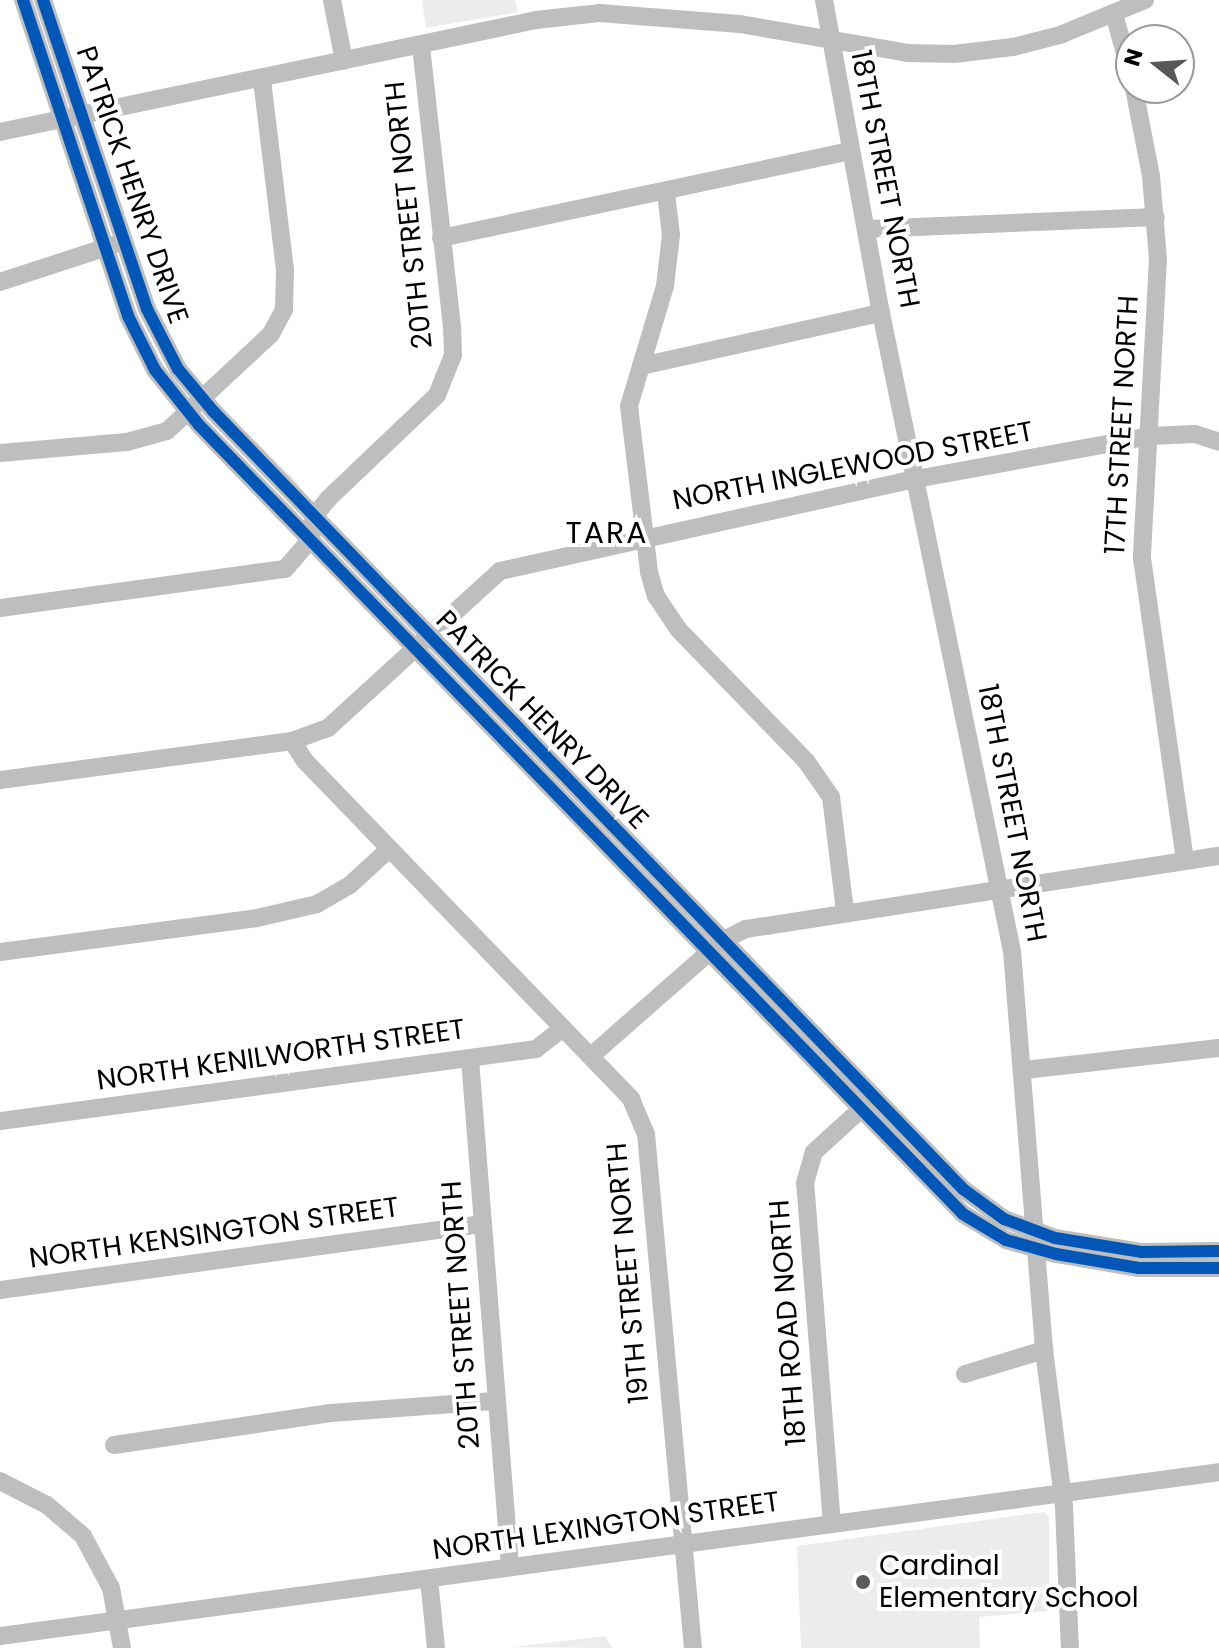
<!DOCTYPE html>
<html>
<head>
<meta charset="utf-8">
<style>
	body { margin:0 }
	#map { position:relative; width:1219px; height:1648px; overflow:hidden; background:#fff; font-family:Poppins,sans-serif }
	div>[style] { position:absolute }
	.green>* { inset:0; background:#ececec }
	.minor>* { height:18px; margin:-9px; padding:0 9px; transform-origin:9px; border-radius:9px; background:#bebebe }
	.cycleway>* { height:12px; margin:-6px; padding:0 6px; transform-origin:6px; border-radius:6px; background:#0057b8 }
	.dots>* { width:22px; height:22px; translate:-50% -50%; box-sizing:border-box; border:4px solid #fff; border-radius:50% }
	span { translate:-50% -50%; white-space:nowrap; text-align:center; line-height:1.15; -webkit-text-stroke:8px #fff; paint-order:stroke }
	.street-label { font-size:28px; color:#000 }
	.poi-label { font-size:28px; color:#000 }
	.left { translate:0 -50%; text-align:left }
	.neighbourhood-label { font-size:30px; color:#000; letter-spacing:2px }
	.north { position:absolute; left:1115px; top:24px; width:80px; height:80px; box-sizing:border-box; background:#fff; border:2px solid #999; border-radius:50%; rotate:287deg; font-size:22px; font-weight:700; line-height:32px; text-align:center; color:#000 }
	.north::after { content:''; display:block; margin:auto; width:28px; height:36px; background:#595959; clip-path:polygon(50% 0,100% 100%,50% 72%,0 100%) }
</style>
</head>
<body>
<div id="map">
	<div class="green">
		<i style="clip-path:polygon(422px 0,515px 0,518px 12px,426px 28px)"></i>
		<i style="clip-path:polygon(224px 410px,298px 483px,302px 493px)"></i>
		<i style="clip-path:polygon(1044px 1512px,1049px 1517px,1049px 1611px,979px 1617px,980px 1648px,801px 1648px,797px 1546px)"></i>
		<i style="clip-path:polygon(605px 1636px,612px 1648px,513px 1647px)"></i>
	</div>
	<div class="minor">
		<i style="left:23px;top:0;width:333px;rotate:71.6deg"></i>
		<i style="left:128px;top:316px;width:60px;rotate:63.4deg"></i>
		<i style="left:155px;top:370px;width:70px;rotate:51.3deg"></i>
		<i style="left:199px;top:425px;width:1098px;rotate:45.92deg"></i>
		<i style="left:963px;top:1214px;width:50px;rotate:31.2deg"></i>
		<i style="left:1006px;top:1240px;width:52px;rotate:15.6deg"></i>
		<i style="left:1056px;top:1254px;width:84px;rotate:9.6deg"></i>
		<i style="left:1139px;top:1268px;width:80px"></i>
		<i style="left:43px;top:0;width:326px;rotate:71.4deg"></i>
		<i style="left:147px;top:309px;width:68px;rotate:62.7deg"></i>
		<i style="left:178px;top:369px;width:55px;rotate:50.2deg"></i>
		<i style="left:213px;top:411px;width:1081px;rotate:46.05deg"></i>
		<i style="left:963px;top:1189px;width:51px;rotate:36.2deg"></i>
		<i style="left:1004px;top:1219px;width:54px;rotate:20.4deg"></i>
		<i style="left:1055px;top:1238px;width:87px;rotate:9.2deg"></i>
		<i style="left:1141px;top:1252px;width:78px;rotate:-0.7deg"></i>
		<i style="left:332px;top:0;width:62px;rotate:78.9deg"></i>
		<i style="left:824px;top:0;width:318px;rotate:79.7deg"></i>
		<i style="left:881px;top:313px;width:651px;rotate:78.4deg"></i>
		<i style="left:1012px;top:951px;width:400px;rotate:85.4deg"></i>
		<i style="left:1044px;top:1350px;width:158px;rotate:82.7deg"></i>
		<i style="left:1064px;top:1507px;width:141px;rotate:87.6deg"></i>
		<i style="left:1114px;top:14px;width:63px;rotate:74.4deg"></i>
		<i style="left:1134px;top:88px;width:90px;rotate:79.1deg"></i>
		<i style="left:1151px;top:176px;width:83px;rotate:85.2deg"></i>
		<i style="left:1158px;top:259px;width:299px;rotate:93.1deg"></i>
		<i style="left:1142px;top:558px;width:304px;rotate:81.9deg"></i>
		<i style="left:0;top:132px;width:548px;rotate:-11.8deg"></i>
		<i style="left:536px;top:20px;width:63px;rotate:-6.3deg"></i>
		<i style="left:599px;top:13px;width:141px;rotate:4.5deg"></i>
		<i style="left:740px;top:24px;width:170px;rotate:9.8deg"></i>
		<i style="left:908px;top:53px;width:46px;rotate:1.2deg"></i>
		<i style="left:954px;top:54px;width:59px;rotate:-6.8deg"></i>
		<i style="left:1013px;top:47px;width:49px;rotate:-14.3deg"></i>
		<i style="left:1060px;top:35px;width:92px;rotate:-22.4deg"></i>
		<i style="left:666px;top:193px;width:42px;rotate:83.2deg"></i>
		<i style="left:671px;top:235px;width:51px;rotate:96.7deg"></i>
		<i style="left:665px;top:286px;width:125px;rotate:106.7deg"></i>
		<i style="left:629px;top:406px;width:167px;rotate:83.1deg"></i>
		<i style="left:649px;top:572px;width:25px;rotate:74deg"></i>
		<i style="left:656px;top:596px;width:40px;rotate:56deg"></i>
		<i style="left:678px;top:629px;width:184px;rotate:45.9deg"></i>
		<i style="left:806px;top:761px;width:44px;rotate:55.2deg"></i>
		<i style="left:831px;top:797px;width:115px;rotate:83deg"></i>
		<i style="left:869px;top:229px;width:287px;rotate:-2.4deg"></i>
		<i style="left:441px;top:238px;width:419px;rotate:-12deg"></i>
		<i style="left:0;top:282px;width:119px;rotate:-18.1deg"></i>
		<i style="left:641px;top:366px;width:246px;rotate:-12.5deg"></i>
		<i style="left:0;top:453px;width:127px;rotate:-5deg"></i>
		<i style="left:127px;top:442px;width:41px;rotate:-15.4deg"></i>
		<i style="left:167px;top:431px;width:142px;rotate:-43deg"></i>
		<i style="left:271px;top:334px;width:27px;rotate:-62deg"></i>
		<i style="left:284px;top:310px;width:40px;rotate:-88.6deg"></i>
		<i style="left:285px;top:270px;width:192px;rotate:-96.9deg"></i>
		<i style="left:0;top:608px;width:288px;rotate:-7.8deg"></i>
		<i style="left:285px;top:569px;width:40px;rotate:-49deg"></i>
		<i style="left:311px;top:539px;width:23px;rotate:-83deg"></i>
		<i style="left:314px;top:516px;width:23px;rotate:-50deg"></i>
		<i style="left:329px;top:498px;width:149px;rotate:-43.6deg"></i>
		<i style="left:437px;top:395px;width:43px;rotate:-68.2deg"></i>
		<i style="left:453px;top:355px;width:28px;rotate:-92deg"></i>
		<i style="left:452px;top:327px;width:283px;rotate:-96.3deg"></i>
		<i style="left:292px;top:741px;width:24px;rotate:57deg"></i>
		<i style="left:305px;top:761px;width:470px;rotate:46deg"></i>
		<i style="left:631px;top:1099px;width:38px;rotate:67deg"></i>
		<i style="left:646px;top:1134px;width:516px;rotate:84.78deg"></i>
		<i style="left:0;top:780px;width:295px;rotate:-7.6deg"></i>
		<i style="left:292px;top:741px;width:38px;rotate:-20deg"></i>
		<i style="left:328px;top:728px;width:233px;rotate:-42.4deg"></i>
		<i style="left:500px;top:571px;width:426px;rotate:-12.5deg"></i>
		<i style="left:916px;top:479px;width:238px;rotate:-10.4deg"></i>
		<i style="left:1150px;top:436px;width:45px;rotate:-2.5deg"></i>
		<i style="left:1195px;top:434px;width:25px;rotate:18deg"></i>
		<i style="left:0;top:952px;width:259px;rotate:-7.5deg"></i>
		<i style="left:257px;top:918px;width:62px;rotate:-13.1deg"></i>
		<i style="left:317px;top:904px;width:38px;rotate:-30deg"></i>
		<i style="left:350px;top:885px;width:53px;rotate:-42.7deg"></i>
		<i style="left:591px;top:1056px;width:174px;rotate:-41.3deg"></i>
		<i style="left:722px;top:941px;width:27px;rotate:-27deg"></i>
		<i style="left:746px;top:929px;width:479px;rotate:-8.8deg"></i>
		<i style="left:470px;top:1059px;width:509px;rotate:85.49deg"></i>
		<i style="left:1025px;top:1070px;width:195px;rotate:-6.5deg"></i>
		<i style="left:0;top:1121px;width:541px;rotate:-7.65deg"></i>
		<i style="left:536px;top:1049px;width:34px;rotate:-38deg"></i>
		<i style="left:0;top:1290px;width:486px;rotate:-7.8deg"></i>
		<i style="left:965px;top:1374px;width:83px;rotate:-16.9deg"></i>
		<i style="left:114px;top:1445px;width:219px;rotate:-8.4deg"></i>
		<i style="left:331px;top:1413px;width:163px;rotate:-4.2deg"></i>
		<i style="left:0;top:1481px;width:53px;rotate:27.1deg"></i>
		<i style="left:47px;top:1505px;width:48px;rotate:40.7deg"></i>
		<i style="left:83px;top:1536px;width:59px;rotate:61.7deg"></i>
		<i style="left:111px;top:1588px;width:61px;rotate:79.6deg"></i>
		<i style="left:832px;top:1524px;width:342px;rotate:-94.5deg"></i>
		<i style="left:805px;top:1183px;width:32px;rotate:-74deg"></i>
		<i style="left:814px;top:1152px;width:74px;rotate:-42.3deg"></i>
		<i style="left:429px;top:1579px;width:69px;rotate:84.2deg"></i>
		<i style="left:0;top:1636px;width:1230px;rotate:-7.66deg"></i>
	</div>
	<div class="cycleway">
		<i style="left:23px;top:0;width:333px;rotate:71.6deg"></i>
		<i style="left:128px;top:316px;width:60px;rotate:63.4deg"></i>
		<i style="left:155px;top:370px;width:70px;rotate:51.3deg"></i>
		<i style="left:199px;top:425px;width:1098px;rotate:45.92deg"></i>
		<i style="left:963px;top:1214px;width:50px;rotate:31.2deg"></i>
		<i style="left:1006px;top:1240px;width:52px;rotate:15.6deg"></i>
		<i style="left:1056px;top:1254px;width:84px;rotate:9.6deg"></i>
		<i style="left:1139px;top:1268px;width:80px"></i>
		<i style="left:43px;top:0;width:326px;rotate:71.4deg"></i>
		<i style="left:147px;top:309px;width:68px;rotate:62.7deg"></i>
		<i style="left:178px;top:369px;width:55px;rotate:50.2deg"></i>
		<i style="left:213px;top:411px;width:1081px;rotate:46.05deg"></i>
		<i style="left:963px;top:1189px;width:51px;rotate:36.2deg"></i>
		<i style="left:1004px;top:1219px;width:54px;rotate:20.4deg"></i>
		<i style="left:1055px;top:1238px;width:87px;rotate:9.2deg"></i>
		<i style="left:1141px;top:1252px;width:78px;rotate:-0.7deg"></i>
	</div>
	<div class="dots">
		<i style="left:863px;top:1582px;background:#595959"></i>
	</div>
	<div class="street-label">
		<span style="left:885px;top:179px;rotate:79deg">18TH STREET NORTH</span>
		<span style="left:132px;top:185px;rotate:71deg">PATRICK HENRY DRIVE</span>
		<span style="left:409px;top:215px;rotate:-96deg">20TH STREET NORTH</span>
		<span style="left:1122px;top:425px;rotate:-87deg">17TH STREET NORTH</span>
		<span style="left:853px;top:466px;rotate:-11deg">NORTH INGLEWOOD STREET</span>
		<span style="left:542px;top:720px;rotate:46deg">PATRICK HENRY DRIVE</span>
		<span style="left:1012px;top:813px;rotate:79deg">18TH STREET NORTH</span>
		<span style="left:281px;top:1055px;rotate:-8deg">NORTH KENILWORTH STREET</span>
		<span style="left:214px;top:1233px;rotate:-8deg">NORTH KENSINGTON STREET</span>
		<span style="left:628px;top:1273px;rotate:-95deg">19TH STREET NORTH</span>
		<span style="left:461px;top:1315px;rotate:-94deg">20TH STREET NORTH</span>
		<span style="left:788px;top:1323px;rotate:-94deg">18TH ROAD NORTH</span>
		<span style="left:606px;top:1526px;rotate:-8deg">NORTH LEXINGTON STREET</span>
	</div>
	<div class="poi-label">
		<span class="left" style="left:879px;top:1582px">Cardinal<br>Elementary School</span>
	</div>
	<div class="neighbourhood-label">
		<span style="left:607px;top:533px">TARA</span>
	</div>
	<div class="north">N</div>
</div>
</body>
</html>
